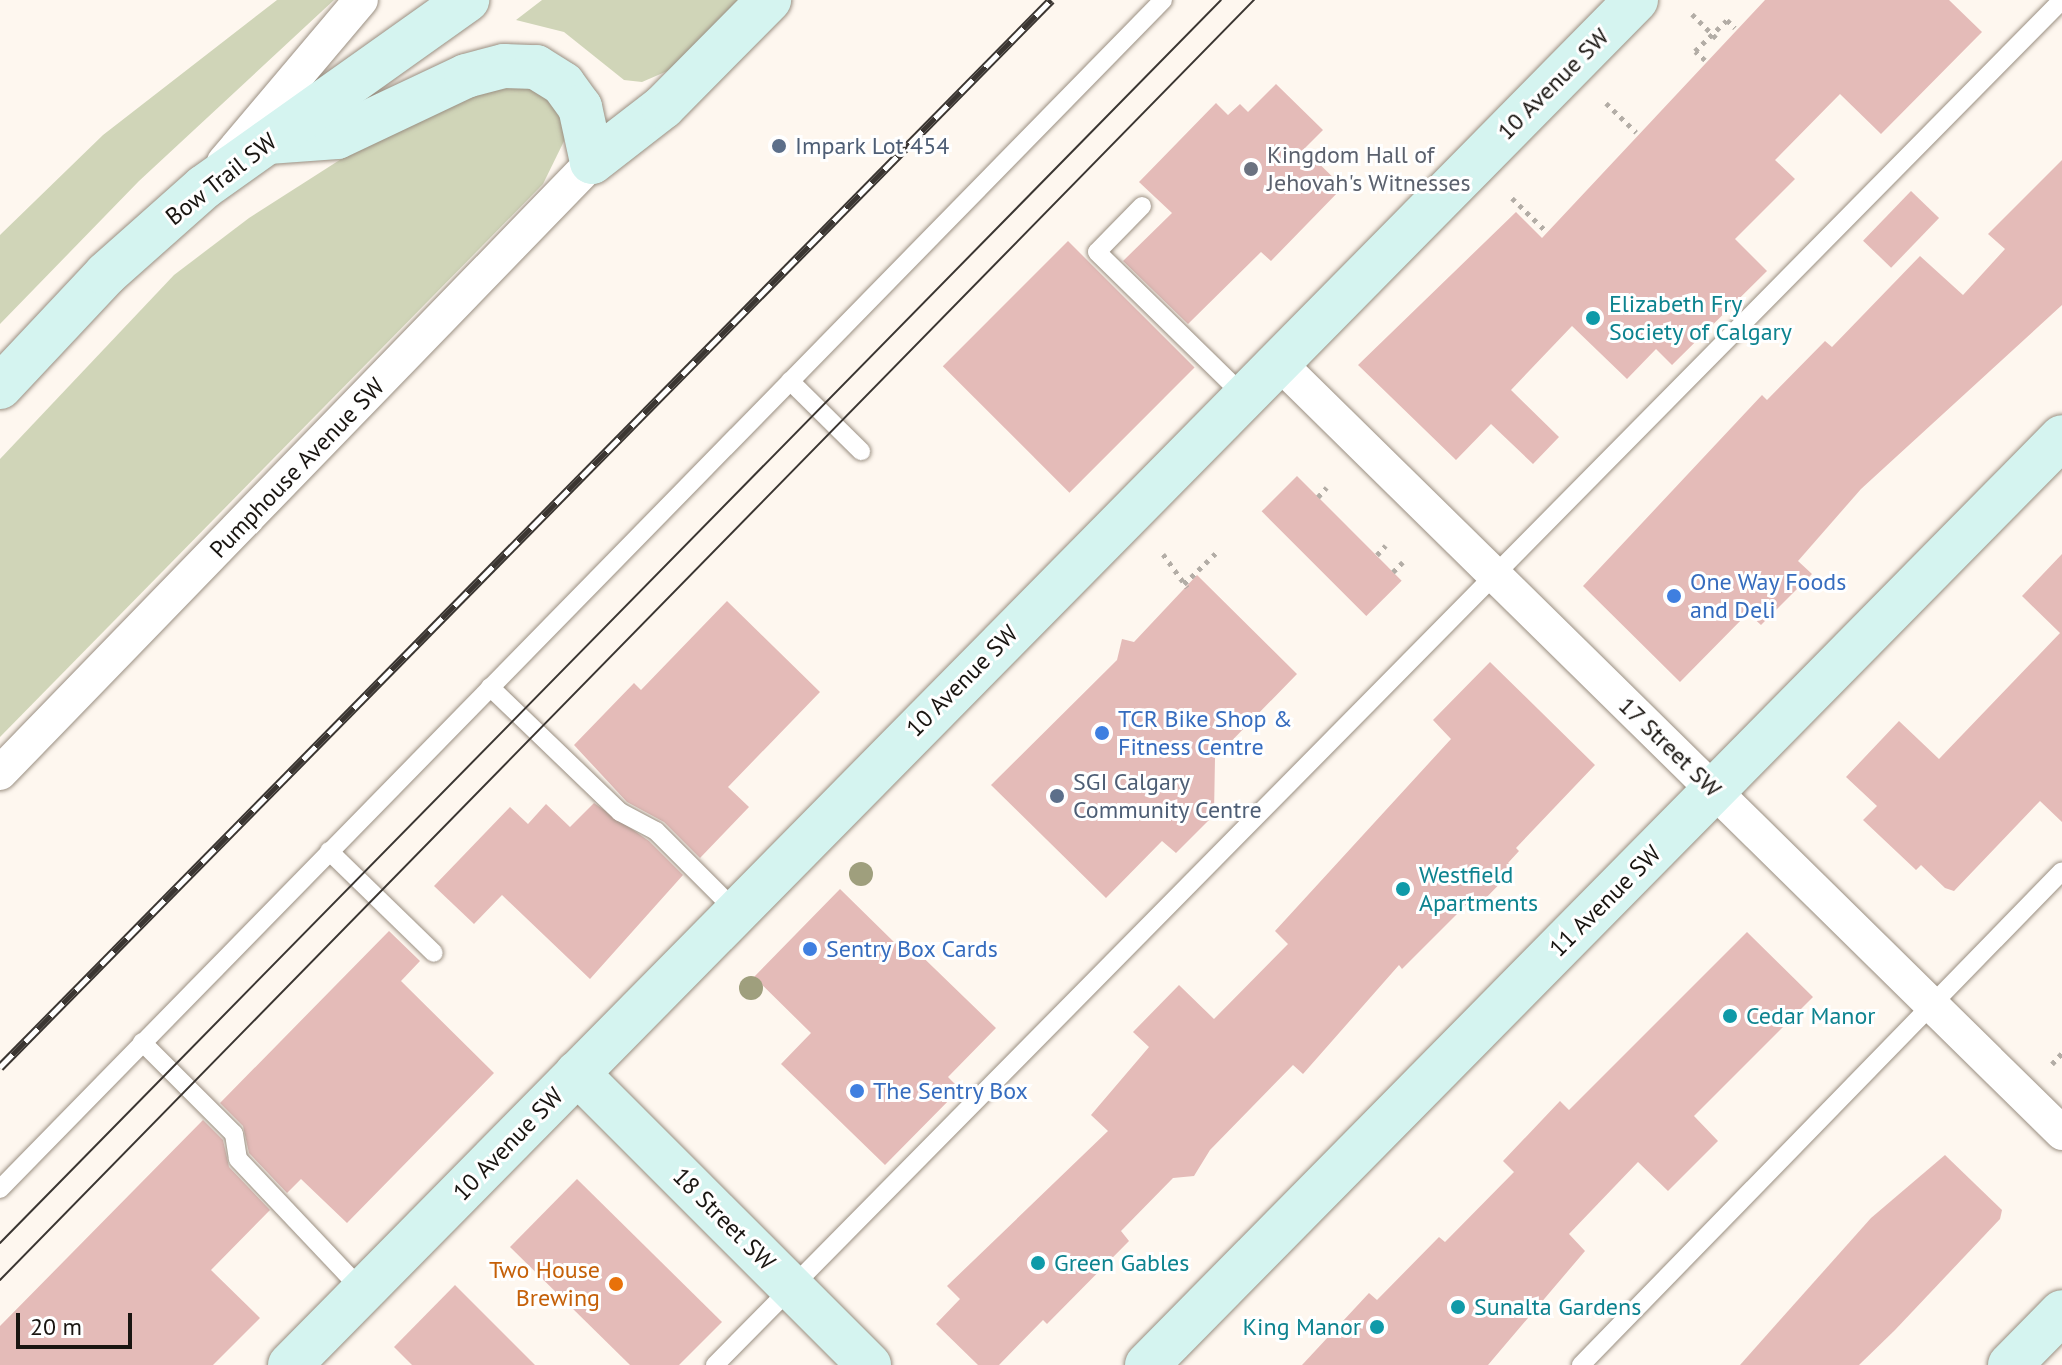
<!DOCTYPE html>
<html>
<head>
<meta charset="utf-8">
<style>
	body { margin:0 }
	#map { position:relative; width:2062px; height:1365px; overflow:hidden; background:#fef7ef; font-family:"PT Sans",sans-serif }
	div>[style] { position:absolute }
	.green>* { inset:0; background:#d0d5b8 }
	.building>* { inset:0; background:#e4bbb8; transform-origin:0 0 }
	.path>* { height:5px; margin-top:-2.5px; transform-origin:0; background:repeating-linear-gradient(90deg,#b3ada6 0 4px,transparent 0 10px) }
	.roads { filter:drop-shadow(0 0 2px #9a8f82) drop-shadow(0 0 2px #9a8f82) }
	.lane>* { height:18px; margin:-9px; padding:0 9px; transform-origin:9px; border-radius:9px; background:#fff }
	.street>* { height:34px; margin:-17px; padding:0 17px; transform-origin:17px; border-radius:17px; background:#fff }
	.secondary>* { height:44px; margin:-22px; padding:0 22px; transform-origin:22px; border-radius:22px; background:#d5f4f0 }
	.tram>* { height:2px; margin:-1px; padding:0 1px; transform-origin:1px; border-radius:1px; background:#3b3632 }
	.rail>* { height:9px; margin-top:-4.5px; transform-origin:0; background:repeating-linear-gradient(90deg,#fff 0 18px,#3b3632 0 36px); box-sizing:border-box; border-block:2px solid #3b3632 }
	.trees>* { width:24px; height:24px; margin:-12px; border-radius:50%; background:#9f9f7d }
	.dots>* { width:22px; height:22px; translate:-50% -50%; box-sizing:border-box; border:4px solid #fff; border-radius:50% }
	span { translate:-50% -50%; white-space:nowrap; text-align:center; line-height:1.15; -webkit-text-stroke:6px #fff; paint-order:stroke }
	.street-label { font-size:24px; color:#191511 }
	.service-label { font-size:24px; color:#4e5e75 }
	.left { translate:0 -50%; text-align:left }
	.worship-label { font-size:24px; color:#5b616d }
	.culture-label { font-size:24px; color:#0d838f }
	.right { translate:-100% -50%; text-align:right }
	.shop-label { font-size:24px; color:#366cbe }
	.food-label { font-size:24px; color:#c56008 }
	.scale { position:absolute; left:16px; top:1313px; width:116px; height:36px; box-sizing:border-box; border:4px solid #191511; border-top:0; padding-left:10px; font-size:24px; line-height:28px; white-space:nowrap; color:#191511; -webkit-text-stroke:6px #fff; paint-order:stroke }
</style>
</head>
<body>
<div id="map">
	<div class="green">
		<i style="clip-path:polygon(277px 0,334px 0,139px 181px,0 324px,0 235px,103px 135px)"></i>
		<i style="clip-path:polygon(542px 0,740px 0,672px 69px,642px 82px,624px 80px,564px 32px,516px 20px)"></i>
		<i style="clip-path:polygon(519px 79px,554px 97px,567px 135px,543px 184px,0 737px,0 459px,174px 275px,249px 218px,385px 131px,460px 94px)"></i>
	</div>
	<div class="building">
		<i style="clip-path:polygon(1765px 0,1949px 0,1982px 32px,1881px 134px,1840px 94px,1775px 160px,1795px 179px,1735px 239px,1767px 271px,1672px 365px,1656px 349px,1627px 379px,1572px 326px,1511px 390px,1559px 437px,1533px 464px,1491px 424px,1456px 460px,1358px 365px,1516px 212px,1542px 238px)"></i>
		<i style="clip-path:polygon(1276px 84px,1323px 130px,1304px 149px,1343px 187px,1271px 261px,1261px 252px,1188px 324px,1123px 261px,1172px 213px,1139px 182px,1216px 103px,1228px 115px,1240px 104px,1248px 112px)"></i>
		<i style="clip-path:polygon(2062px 160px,2062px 305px,1861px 489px,1798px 561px,1812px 574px,1761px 625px,1748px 613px,1680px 682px,1583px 586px,1762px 395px,1767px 400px,1825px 341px,1832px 347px,1920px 256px,1963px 295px,2005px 249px,1988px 234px)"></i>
		<i style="left:1911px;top:191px;width:39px;height:69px;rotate:44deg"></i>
		<i style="left:1068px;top:241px;width:179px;height:177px;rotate:45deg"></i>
		<i style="left:1297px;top:476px;width:148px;height:50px;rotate:45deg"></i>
		<i style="clip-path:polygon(2062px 554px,2062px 822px,2040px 801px,1954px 891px,1945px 888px,1921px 865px,1916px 870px,1863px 820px,1877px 806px,1846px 777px,1899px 721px,1939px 759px,2060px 633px,2022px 596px)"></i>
		<i style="clip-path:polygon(1197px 575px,1297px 674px,1215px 758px,1214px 815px,1176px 853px,1162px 841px,1106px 898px,991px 785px,1117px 660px,1122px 639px,1134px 642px)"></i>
		<i style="clip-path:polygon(727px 601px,820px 692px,728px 787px,749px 807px,700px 858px,664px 822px,627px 802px,574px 745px,634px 683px,641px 690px)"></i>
		<i style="clip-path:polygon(1490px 662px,1595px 765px,1516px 848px,1519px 851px,1508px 863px,1514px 869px,1482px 902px,1475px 896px,1402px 969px,1399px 965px,1303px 1074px,1293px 1065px,1210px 1150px,1194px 1176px,1173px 1178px,1121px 1231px,1129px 1241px,1047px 1324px,1043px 1320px,999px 1365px,978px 1365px,936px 1324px,960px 1299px,947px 1286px,1108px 1131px,1091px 1115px,1149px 1047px,1133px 1032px,1179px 985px,1214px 1019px,1288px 944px,1275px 931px,1451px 739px,1433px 720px)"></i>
		<i style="clip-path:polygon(594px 803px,649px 841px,683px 875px,590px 979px,502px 895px,474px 924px,434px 886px,510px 807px,528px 824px,546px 804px,570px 827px)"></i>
		<i style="clip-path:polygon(840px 889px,896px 944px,903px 938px,996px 1028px,948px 1077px,960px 1089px,885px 1165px,781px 1064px,811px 1033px,754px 977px)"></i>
		<i style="clip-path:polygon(389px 931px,420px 961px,401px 981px,494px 1073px,347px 1223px,301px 1179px,287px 1193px,249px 1153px,243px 1126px,220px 1103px)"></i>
		<i style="clip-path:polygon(1747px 932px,1813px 997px,1694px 1116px,1718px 1141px,1668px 1191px,1638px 1162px,1569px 1234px,1585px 1251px,1488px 1365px,1302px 1365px,1369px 1293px,1377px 1300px,1439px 1237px,1445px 1242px,1514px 1172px,1503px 1161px,1560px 1101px,1569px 1110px)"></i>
		<i style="clip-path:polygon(203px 1120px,223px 1140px,229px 1167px,270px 1210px,211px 1270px,260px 1318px,213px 1365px,0 1365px,0 1326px)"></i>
		<i style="clip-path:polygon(1945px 1155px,2002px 1210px,2000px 1219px,1895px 1330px,1859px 1365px,1740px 1365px,1871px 1218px)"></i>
		<i style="clip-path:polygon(577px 1179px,722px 1322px,679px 1365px,630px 1365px,510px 1247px)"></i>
		<i style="clip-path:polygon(455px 1285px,535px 1365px,412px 1365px,394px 1347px)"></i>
	</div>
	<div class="path">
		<i style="left:1692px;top:14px;width:34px;rotate:45deg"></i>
		<i style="left:1705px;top:60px;width:13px;rotate:-138deg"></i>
		<i style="left:1695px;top:51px;width:45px;rotate:-44.1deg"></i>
		<i style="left:1727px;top:20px;width:11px;rotate:45deg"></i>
		<i style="left:1606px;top:103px;width:42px;rotate:44deg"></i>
		<i style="left:1512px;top:198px;width:49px;rotate:44.2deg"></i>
		<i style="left:1318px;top:497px;width:13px;rotate:-48deg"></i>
		<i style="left:1163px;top:554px;width:41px;rotate:54deg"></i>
		<i style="left:1377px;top:555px;width:13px;rotate:-48deg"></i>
		<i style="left:1393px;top:572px;width:14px;rotate:-45deg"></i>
		<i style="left:1184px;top:584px;width:49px;rotate:-44.2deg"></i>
		<i style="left:2052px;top:1064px;width:15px;rotate:-48deg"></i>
	</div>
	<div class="roads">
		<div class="lane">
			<i style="left:1142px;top:206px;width:64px;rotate:134.4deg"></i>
			<i style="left:1097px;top:252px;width:204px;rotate:44.4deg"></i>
			<i style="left:790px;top:381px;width:100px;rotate:44.6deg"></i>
			<i style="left:490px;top:687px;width:180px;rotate:43.9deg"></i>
			<i style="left:620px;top:812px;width:41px;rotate:27.8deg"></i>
			<i style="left:656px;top:831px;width:113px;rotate:45deg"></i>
			<i style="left:329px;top:851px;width:146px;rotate:44.2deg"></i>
			<i style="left:142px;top:1042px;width:130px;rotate:45deg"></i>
			<i style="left:234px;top:1134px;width:25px;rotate:81deg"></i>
			<i style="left:238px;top:1159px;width:182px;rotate:46.6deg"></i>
			<i style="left:0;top:1189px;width:1663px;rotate:-45.63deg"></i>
			<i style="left:715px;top:1365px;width:1918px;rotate:-45.38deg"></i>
			<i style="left:1581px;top:1365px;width:689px;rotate:-45.76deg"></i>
		</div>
		<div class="street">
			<i style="left:224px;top:162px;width:212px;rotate:-49.8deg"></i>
			<i style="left:1277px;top:361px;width:1101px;rotate:44.52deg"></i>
			<i style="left:0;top:773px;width:851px;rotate:-45.9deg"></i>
		</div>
		<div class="secondary">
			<i style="left:268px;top:142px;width:69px;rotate:-4.1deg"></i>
			<i style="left:337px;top:137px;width:143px;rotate:-25.3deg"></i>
			<i style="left:466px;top:76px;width:39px;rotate:-15deg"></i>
			<i style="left:504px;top:66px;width:32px;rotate:2deg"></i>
			<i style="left:536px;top:67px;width:32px;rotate:32deg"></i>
			<i style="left:563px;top:84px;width:29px;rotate:54deg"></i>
			<i style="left:580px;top:107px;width:56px;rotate:77.7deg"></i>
			<i style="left:592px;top:162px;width:90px;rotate:-37.8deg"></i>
			<i style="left:663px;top:107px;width:151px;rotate:-45.3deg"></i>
			<i style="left:0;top:387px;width:155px;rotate:-46.8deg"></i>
			<i style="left:106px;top:274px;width:131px;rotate:-41.6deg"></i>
			<i style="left:204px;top:187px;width:323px;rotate:-35.4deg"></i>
			<i style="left:577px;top:1073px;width:413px;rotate:45deg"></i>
			<i style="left:290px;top:1365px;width:1917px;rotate:-45.4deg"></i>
			<i style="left:1147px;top:1365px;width:1303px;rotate:-45.4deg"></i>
			<i style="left:2010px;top:1365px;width:74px;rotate:-45.5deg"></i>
		</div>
	</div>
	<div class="tram">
		<i style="left:0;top:1243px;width:1742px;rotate:-45.51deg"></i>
		<i style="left:0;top:1280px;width:1792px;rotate:-45.59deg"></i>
	</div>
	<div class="rail">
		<i style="left:0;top:1067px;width:1498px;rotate:-45.43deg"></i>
	</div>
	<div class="trees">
		<i style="left:861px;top:874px"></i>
		<i style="left:751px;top:988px"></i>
	</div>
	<div class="dots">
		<i style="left:779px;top:146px;background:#5c6f8a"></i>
		<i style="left:1251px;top:169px;background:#6b7280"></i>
		<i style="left:1593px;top:318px;background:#0f9aa8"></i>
		<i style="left:1674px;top:596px;background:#3f7fe0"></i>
		<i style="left:1102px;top:733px;background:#3f7fe0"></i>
		<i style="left:1057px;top:796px;background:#5c6f8a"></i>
		<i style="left:1403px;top:889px;background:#0f9aa8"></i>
		<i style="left:810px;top:949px;background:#3f7fe0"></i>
		<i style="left:1730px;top:1016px;background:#0f9aa8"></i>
		<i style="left:857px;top:1091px;background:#3f7fe0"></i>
		<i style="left:1038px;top:1263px;background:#0f9aa8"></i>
		<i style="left:616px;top:1284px;background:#e8710a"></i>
		<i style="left:1458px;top:1307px;background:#0f9aa8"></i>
		<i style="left:1377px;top:1327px;background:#0f9aa8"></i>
	</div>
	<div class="street-label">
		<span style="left:1553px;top:84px;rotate:-45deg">10 Avenue SW</span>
		<span style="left:221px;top:179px;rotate:-38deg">Bow Trail SW</span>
		<span style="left:297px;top:468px;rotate:-46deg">Pumphouse Avenue SW</span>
		<span style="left:962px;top:681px;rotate:-45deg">10 Avenue SW</span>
		<span style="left:1670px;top:747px;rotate:44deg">17 Street SW</span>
		<span style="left:1605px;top:901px;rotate:-45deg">11 Avenue SW</span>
		<span style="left:508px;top:1144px;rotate:-46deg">10 Avenue SW</span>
		<span style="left:724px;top:1219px;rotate:45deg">18 Street SW</span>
	</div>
	<div class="service-label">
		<span class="left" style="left:795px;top:146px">Impark Lot 454</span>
		<span class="left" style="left:1073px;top:796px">SGI Calgary<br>Community Centre</span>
	</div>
	<div class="worship-label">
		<span class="left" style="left:1267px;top:169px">Kingdom Hall of<br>Jehovah's Witnesses</span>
	</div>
	<div class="culture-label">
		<span class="left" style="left:1609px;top:318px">Elizabeth Fry<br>Society of Calgary</span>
		<span class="left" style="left:1419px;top:889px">Westfield<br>Apartments</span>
		<span class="left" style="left:1746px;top:1016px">Cedar Manor</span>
		<span class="left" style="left:1054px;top:1263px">Green Gables</span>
		<span class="left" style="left:1474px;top:1307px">Sunalta Gardens</span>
		<span class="right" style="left:1361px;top:1327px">King Manor</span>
	</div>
	<div class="shop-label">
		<span class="left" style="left:1690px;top:596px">One Way Foods<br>and Deli</span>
		<span class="left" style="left:1118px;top:733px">TCR Bike Shop &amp;<br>Fitness Centre</span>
		<span class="left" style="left:826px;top:949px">Sentry Box Cards</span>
		<span class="left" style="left:873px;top:1091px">The Sentry Box</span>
	</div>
	<div class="food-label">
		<span class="right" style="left:600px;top:1284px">Two House<br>Brewing</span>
	</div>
	<div class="scale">20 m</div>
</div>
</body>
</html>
